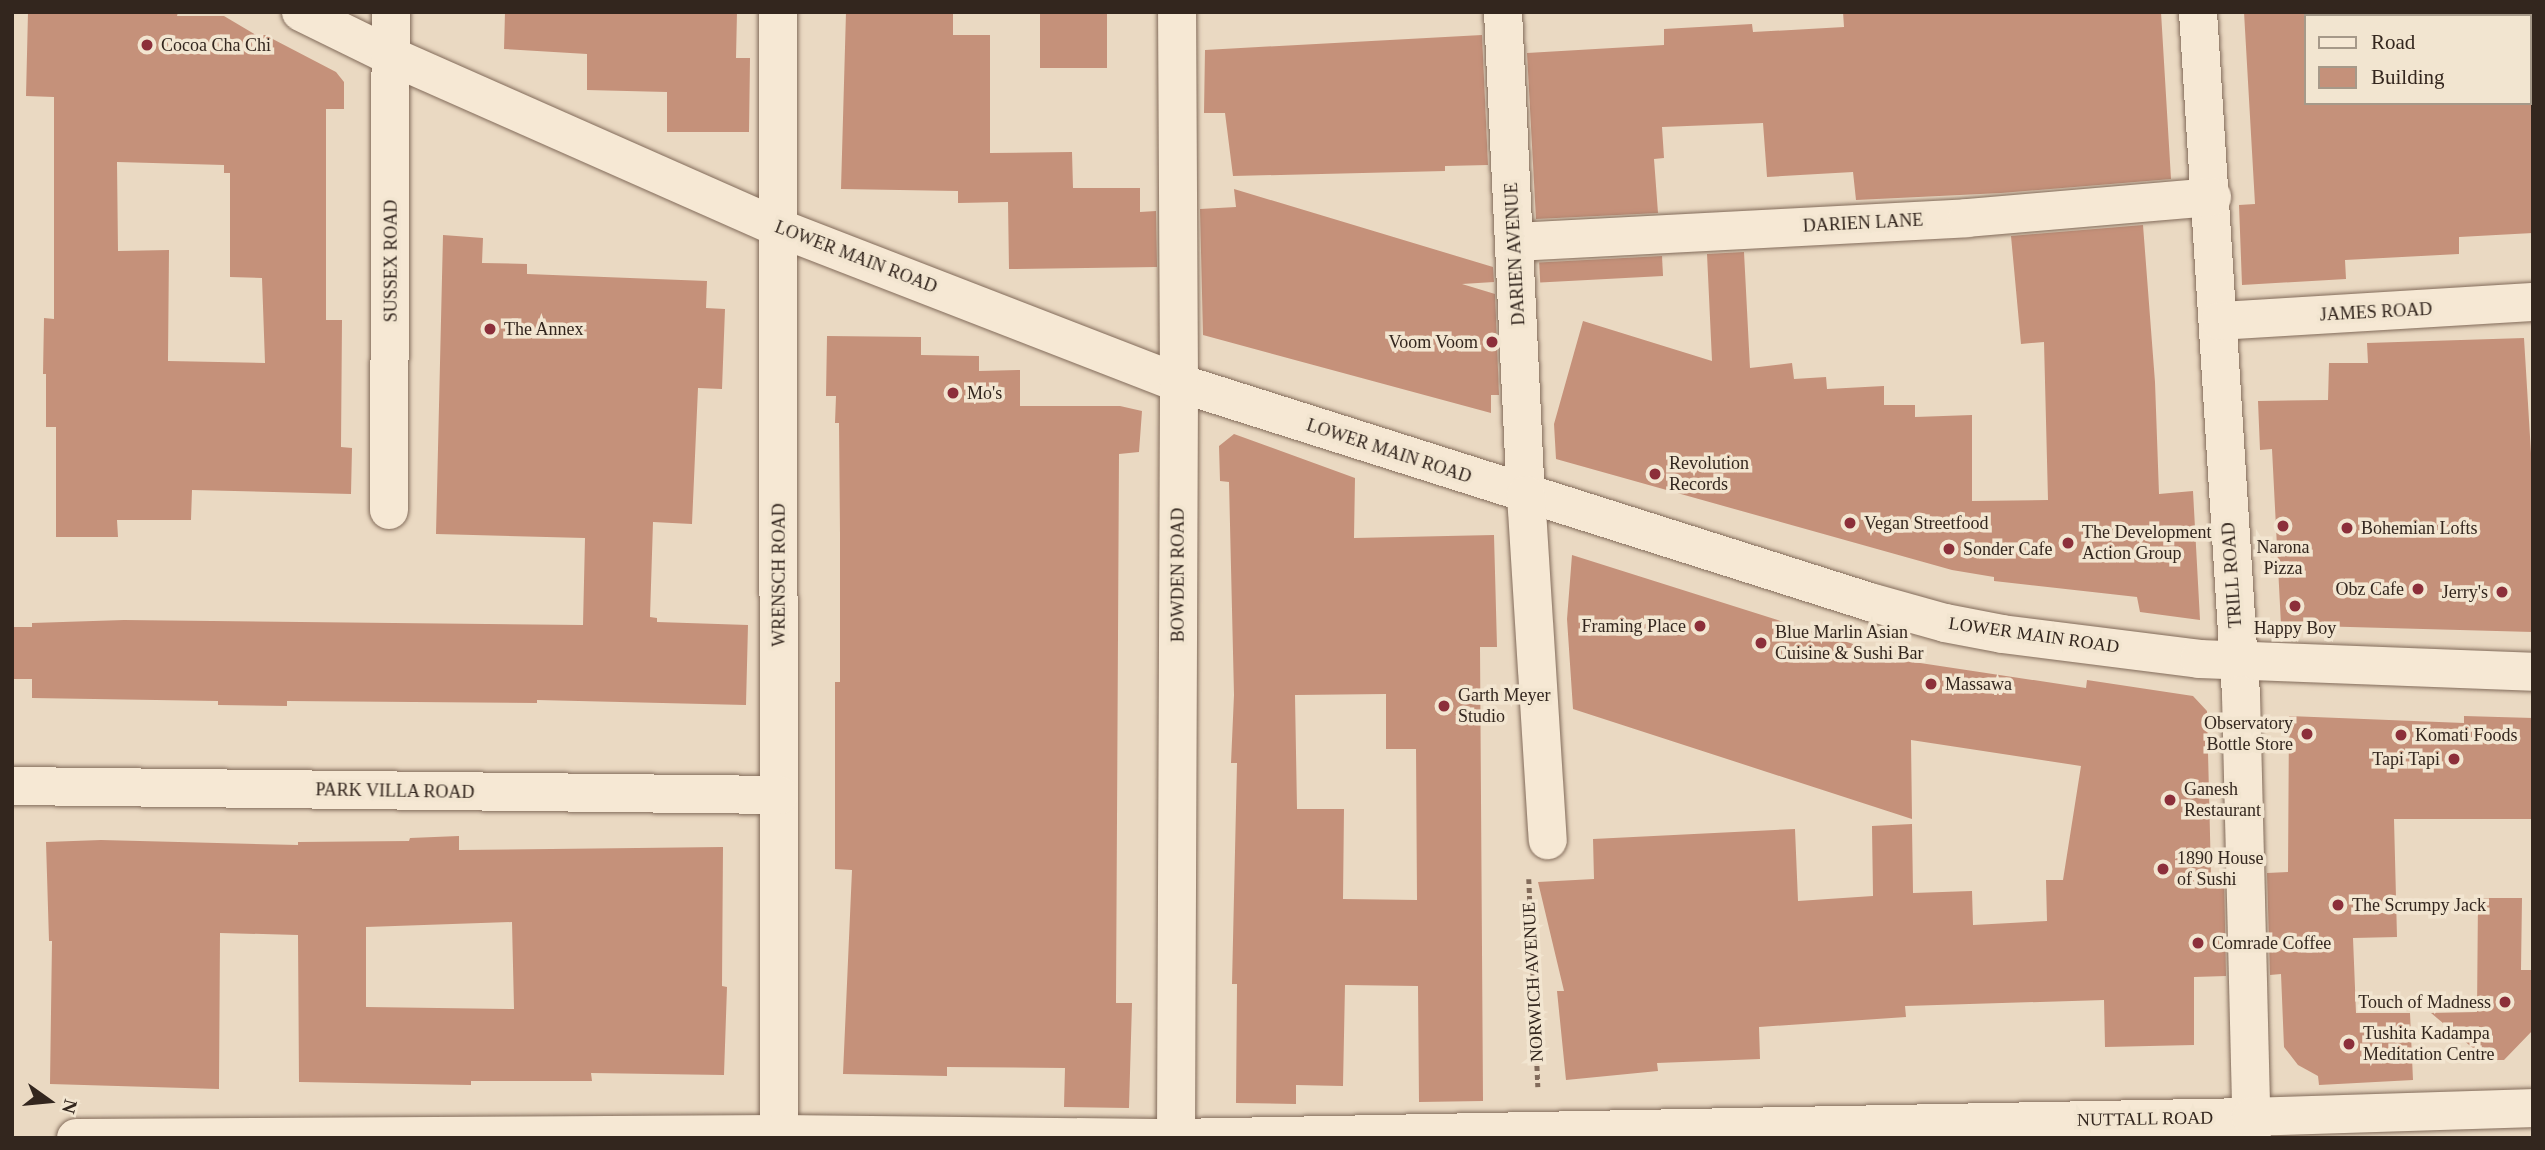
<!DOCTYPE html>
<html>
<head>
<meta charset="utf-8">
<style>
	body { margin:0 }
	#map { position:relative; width:2545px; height:1150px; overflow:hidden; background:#ead9c2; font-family:"Times New Roman",serif }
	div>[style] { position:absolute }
	.building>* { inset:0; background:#c5917a; transform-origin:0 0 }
	.path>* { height:4.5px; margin-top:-2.25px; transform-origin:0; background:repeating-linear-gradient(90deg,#826b5a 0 5px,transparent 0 8.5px) }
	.roads { filter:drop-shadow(0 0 2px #826b5a) drop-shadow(0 0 2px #826b5a) }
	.minor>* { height:38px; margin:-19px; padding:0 19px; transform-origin:19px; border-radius:19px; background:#f6e8d4 }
	.dots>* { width:19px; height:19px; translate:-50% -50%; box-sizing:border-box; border:4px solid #f2e5d0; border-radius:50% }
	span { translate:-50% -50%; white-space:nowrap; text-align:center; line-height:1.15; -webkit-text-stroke:7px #f2e5d0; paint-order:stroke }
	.poi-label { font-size:18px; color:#33261e }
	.left { translate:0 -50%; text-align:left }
	.right { translate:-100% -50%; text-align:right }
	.street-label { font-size:18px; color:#33261e }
	.frame { position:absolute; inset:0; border:14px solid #33261e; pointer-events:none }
	.legend { position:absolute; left:2304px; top:14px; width:228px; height:91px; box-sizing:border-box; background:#f2e5d0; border:2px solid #a69989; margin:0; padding:9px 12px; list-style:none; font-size:21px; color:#33261e }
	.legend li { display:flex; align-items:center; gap:14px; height:35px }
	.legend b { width:35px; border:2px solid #a69989 }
	.north { position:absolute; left:14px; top:1066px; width:70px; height:70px; -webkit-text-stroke:5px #f2e5d0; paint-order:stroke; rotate:105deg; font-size:19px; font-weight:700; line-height:28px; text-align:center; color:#33261e }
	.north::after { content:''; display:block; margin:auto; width:24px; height:32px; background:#33261e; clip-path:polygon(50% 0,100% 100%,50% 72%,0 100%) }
</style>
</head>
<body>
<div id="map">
	<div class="building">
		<i style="clip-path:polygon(evenodd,28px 12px,178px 12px,177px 16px,224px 16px,256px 35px,265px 35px,336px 72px,344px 82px,344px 109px,326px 109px,326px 320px,342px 320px,341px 447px,352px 448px,351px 494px,192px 490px,191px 520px,117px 520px,118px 537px,56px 537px,56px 427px,46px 427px,46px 374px,43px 374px,44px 318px,54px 319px,54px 97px,26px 96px,28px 12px,117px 162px,224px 165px,224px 173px,230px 173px,230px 277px,262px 278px,265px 363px,168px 361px,169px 250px,118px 251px,117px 162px)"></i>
		<i style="clip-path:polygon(505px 12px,737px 12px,736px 58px,750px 58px,749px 132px,667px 132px,667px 92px,587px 90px,587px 54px,504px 49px)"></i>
		<i style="clip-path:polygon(846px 12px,953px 12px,953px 35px,990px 35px,990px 153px,1072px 152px,1073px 188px,1140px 188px,1140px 212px,1156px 211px,1157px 267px,1009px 269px,1008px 202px,958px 203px,958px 191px,841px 189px)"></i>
		<i style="left:1040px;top:12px;width:67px;height:56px"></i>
		<i style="clip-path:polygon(1843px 12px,2161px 12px,2171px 179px,2001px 193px,1856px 200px,1853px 172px,1767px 177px,1763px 123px,1662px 127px,1664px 158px,1654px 159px,1658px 213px,1536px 219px,1527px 53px,1664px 45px,1664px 29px,1752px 24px,1753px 32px,1844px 27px)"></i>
		<i style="clip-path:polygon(2244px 12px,2305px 12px,2305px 103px,2533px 103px,2533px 233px,2459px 237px,2459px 254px,2345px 260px,2346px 279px,2242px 285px,2239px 205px,2255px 204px)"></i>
		<i style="clip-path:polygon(1482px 35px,1488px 165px,1445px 166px,1445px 171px,1233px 176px,1225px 113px,1204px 113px,1205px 50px)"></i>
		<i style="clip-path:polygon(1234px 189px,1493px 267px,1494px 282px,1462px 284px,1495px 294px,1499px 395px,1491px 395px,1491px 413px,1203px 335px,1200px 209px,1236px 207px)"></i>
		<i style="clip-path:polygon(2143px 225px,2155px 382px,2159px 494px,2193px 491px,2200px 620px,2140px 612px,2137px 597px,1994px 581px,1994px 577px,1952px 570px,1556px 459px,1554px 424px,1583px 321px,1712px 361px,1707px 254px,1744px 252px,1750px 368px,1792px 363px,1794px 379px,1826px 377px,1827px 389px,1884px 386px,1884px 405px,1915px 405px,1915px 417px,1972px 415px,1972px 501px,2048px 500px,2044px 342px,2021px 344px,2011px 236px)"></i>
		<i style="clip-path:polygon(443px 235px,483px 238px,482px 263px,527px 264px,527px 274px,707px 281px,706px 308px,725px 309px,722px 389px,698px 388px,692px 524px,653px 522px,650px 617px,657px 618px,657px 622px,748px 625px,746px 705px,537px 700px,537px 703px,287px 701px,287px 706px,218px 705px,218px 701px,32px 698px,32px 679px,12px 679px,12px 627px,32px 627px,32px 623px,124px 620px,583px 625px,585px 538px,436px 534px)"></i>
		<i style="left:1662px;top:256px;width:20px;height:123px;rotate:87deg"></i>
		<i style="clip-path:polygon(827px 336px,921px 337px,921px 355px,979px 356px,979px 371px,1020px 370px,1020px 406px,1120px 406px,1142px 411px,1139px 452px,1119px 454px,1116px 1003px,1132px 1003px,1129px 1108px,1064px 1107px,1065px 1068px,947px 1067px,947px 1076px,843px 1074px,852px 870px,835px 869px,835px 682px,840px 682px,840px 535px,839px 423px,835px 423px,836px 396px,826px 396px)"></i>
		<i style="clip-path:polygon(2524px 338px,2533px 486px,2533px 632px,2281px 625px,2272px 449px,2260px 450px,2258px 401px,2328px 400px,2329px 363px,2368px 363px,2367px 343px)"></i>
		<i style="clip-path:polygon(evenodd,1234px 434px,1355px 478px,1354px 538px,1494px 535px,1497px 647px,1480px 647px,1483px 1101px,1419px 1102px,1418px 986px,1345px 985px,1343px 1086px,1296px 1085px,1296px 1104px,1236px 1103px,1237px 984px,1232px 984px,1237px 763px,1231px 763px,1234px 695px,1229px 482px,1220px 481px,1219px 446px,1234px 434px,1386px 694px,1386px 749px,1416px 749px,1417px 900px,1343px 899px,1344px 809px,1297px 809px,1295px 695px,1386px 694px)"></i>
		<i style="clip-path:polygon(1572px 555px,1907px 661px,2086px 688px,2087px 680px,2193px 696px,2207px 711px,2211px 875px,2224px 874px,2226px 976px,2194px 977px,2194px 1045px,2105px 1047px,2104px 1000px,1905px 1006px,1906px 1017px,1759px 1027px,1760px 1059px,1657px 1063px,1658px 1071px,1566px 1080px,1557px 991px,1564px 991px,1538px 882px,1594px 879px,1593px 839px,1795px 829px,1798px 901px,1873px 896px,1872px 826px,1912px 824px,1913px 893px,1972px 891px,1973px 925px,2047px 921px,2046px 880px,2063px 880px,2081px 766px,1911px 740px,1912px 819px,1573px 709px,1567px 619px)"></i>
		<i style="clip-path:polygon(2289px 716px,2464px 723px,2464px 716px,2533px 718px,2533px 819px,2394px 819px,2397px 937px,2353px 938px,2356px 1013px,2410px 1013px,2413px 1080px,2319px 1085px,2318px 1076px,2298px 1065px,2284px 1047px,2281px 974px,2270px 975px,2267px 873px,2288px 872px)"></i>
		<i style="clip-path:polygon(evenodd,459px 836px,459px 850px,723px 847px,722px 986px,727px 987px,724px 1075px,591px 1073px,592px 1081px,471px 1081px,471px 1085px,299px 1082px,298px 935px,220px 933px,219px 1089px,50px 1084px,52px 941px,49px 941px,46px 842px,101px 840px,298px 845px,298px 842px,409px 841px,410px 838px,459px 836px,512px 922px,514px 1009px,366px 1007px,366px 927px,512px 922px)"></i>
		<i style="clip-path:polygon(2478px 898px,2522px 898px,2521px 970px,2533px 970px,2533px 1030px,2504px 1060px,2487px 1060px,2431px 1013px,2477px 1012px)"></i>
	</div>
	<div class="path">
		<i style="left:1529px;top:879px;width:208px;rotate:87.5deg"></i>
	</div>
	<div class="roads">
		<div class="minor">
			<i style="left:301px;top:12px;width:100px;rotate:26.1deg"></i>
			<i style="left:391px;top:56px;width:424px;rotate:23.9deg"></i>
			<i style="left:779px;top:228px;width:429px;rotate:21.2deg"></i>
			<i style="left:1179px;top:383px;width:725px;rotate:17.59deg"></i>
			<i style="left:1870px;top:602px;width:78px;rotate:15.6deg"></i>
			<i style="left:1945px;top:623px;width:58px;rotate:10.9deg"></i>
			<i style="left:2002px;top:634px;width:199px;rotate:7.2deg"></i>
			<i style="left:2199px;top:659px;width:334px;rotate:2.2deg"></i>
			<i style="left:778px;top:12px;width:1126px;rotate:89.95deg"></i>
			<i style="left:1503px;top:12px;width:484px;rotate:87.3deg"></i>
			<i style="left:1526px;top:495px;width:346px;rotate:86.4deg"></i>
			<i style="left:2198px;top:12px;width:684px;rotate:86.4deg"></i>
			<i style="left:2241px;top:695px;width:443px;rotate:88.6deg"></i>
			<i style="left:1515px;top:242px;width:453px;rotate:-3deg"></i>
			<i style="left:1967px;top:218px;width:246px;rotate:-4.9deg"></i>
			<i style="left:2220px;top:321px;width:314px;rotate:-3.5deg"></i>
			<i style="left:389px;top:510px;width:498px;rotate:-89.8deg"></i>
			<i style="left:12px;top:786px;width:767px;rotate:0.67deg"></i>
			<i style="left:76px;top:1138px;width:703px;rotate:-0.33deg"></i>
			<i style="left:779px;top:1134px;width:397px;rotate:0.6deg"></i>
			<i style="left:1176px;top:1138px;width:1075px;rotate:-1.12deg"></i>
			<i style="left:2251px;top:1117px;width:282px;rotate:-1.8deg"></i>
			<i style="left:1176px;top:1138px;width:755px;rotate:-89.77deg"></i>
			<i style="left:1179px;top:383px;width:371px;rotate:-90.3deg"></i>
		</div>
	</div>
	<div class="dots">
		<i style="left:147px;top:45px;background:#8c2f3a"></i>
		<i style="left:490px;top:329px;background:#8c2f3a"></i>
		<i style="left:1492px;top:342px;background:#8c2f3a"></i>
		<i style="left:953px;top:393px;background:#8c2f3a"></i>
		<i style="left:1655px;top:474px;background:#8c2f3a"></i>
		<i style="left:1850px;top:523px;background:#8c2f3a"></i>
		<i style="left:2283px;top:526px;background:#8c2f3a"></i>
		<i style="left:2347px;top:528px;background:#8c2f3a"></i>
		<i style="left:2068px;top:543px;background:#8c2f3a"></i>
		<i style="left:1949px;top:549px;background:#8c2f3a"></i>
		<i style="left:2418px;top:589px;background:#8c2f3a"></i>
		<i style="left:2502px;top:592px;background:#8c2f3a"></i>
		<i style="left:2295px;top:606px;background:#8c2f3a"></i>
		<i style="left:1700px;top:626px;background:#8c2f3a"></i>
		<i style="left:1761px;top:643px;background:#8c2f3a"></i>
		<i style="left:1931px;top:684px;background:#8c2f3a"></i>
		<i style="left:1444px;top:706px;background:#8c2f3a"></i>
		<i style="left:2307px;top:734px;background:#8c2f3a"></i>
		<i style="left:2401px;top:735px;background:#8c2f3a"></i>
		<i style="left:2454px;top:759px;background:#8c2f3a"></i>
		<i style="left:2170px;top:800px;background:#8c2f3a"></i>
		<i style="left:2163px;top:869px;background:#8c2f3a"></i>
		<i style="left:2338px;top:905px;background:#8c2f3a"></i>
		<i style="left:2198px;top:943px;background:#8c2f3a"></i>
		<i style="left:2505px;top:1002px;background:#8c2f3a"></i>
		<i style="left:2349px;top:1044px;background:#8c2f3a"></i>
	</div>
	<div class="poi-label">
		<span class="left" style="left:161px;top:45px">Cocoa Cha Chi</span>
		<span class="left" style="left:504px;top:329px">The Annex</span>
		<span class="right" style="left:1478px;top:342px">Voom Voom</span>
		<span class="left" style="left:967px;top:393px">Mo's</span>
		<span class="left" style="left:1669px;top:474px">Revolution<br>Records</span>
		<span class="left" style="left:1864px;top:523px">Vegan Streetfood</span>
		<span class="left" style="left:2361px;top:528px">Bohemian Lofts</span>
		<span class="left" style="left:2082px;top:543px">The Development<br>Action Group</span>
		<span style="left:2283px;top:558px">Narona<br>Pizza</span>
		<span class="left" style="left:1963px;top:549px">Sonder Cafe</span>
		<span class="right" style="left:2404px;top:589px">Obz Cafe</span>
		<span class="right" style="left:2488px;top:592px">Jerry's</span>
		<span class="right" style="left:1686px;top:626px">Framing Place</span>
		<span style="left:2295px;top:628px">Happy Boy</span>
		<span class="left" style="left:1775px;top:643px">Blue Marlin Asian<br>Cuisine &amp; Sushi Bar</span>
		<span class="left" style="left:1945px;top:684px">Massawa</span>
		<span class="left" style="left:1458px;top:706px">Garth Meyer<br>Studio</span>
		<span class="right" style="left:2293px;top:734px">Observatory<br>Bottle Store</span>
		<span class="left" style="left:2415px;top:735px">Komati Foods</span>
		<span class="right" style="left:2440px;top:759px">Tapi Tapi</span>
		<span class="left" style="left:2184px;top:800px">Ganesh<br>Restaurant</span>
		<span class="left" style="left:2177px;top:869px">1890 House<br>of Sushi</span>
		<span class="left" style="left:2352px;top:905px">The Scrumpy Jack</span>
		<span class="left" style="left:2212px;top:943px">Comrade Coffee</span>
		<span class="right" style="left:2491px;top:1002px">Touch of Madness</span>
		<span class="left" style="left:2363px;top:1044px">Tushita Kadampa<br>Meditation Centre</span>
	</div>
	<div class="street-label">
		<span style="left:1863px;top:223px;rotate:-3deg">DARIEN LANE</span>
		<span style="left:1515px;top:254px;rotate:-93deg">DARIEN AVENUE</span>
		<span style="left:856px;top:257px;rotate:21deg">LOWER MAIN ROAD</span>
		<span style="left:391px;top:261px;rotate:-90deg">SUSSEX ROAD</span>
		<span style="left:2376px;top:312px;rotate:-3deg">JAMES ROAD</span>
		<span style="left:1389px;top:451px;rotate:18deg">LOWER MAIN ROAD</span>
		<span style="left:779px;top:575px;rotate:-90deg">WRENSCH ROAD</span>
		<span style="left:1178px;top:575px;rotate:-90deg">BOWDEN ROAD</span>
		<span style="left:2232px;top:575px;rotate:-94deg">TRILL ROAD</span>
		<span style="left:2034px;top:635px;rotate:8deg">LOWER MAIN ROAD</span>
		<span style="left:395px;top:791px;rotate:1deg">PARK VILLA ROAD</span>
		<span style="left:1533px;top:982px;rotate:-93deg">NORWICH AVENUE</span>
		<span style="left:2145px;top:1119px;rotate:-1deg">NUTTALL ROAD</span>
	</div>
	<div class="frame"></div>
	<ul class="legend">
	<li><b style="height:9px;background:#f6e8d4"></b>Road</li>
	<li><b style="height:19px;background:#c5917a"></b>Building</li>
	</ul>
	<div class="north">N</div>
</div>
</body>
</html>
